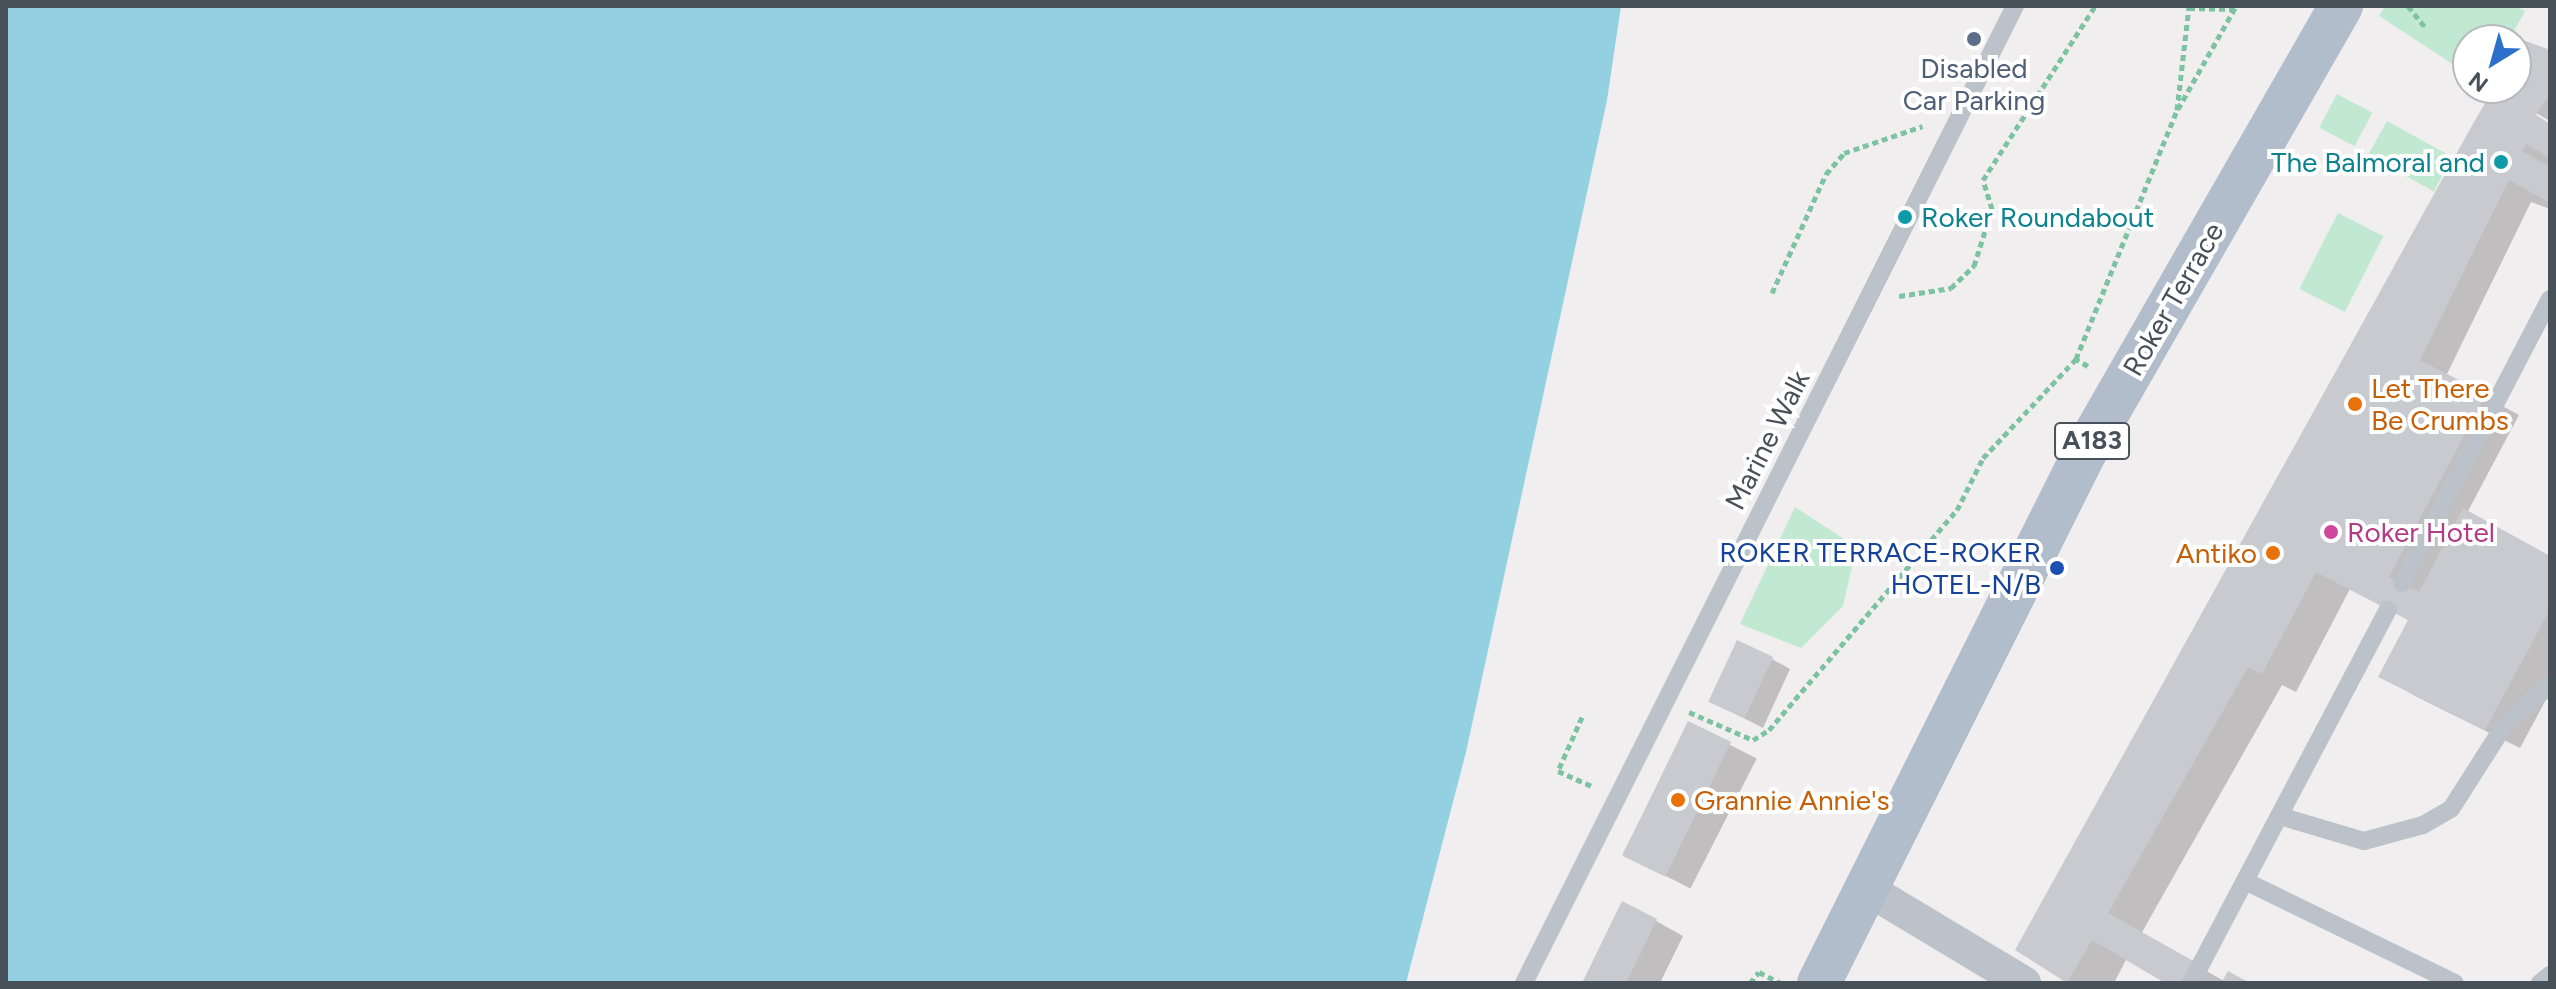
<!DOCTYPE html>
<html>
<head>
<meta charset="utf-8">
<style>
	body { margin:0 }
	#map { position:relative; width:2556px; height:989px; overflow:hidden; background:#f0eeee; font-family:Figtree,sans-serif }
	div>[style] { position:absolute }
	.green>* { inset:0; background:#c1e9d1; transform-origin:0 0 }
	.water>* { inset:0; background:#93d0e2 }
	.shadow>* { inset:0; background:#0003; transform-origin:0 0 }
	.building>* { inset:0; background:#c9cad0; transform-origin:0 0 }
	.path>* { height:5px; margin-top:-2.5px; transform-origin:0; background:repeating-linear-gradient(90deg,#7dc3a2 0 6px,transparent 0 10px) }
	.lane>* { height:18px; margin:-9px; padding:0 9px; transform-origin:9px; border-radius:9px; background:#bbc2c9 }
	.street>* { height:34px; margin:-17px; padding:0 17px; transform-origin:17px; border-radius:17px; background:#bbc2c9 }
	.primary>* { height:44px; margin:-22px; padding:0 22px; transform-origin:22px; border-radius:22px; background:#b1bdca }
	.dots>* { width:22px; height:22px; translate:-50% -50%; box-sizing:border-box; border:4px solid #fff; border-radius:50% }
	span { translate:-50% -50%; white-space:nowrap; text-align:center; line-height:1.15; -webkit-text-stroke:8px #fff; paint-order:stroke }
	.shield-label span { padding:2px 6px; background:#fff; border:2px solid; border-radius:6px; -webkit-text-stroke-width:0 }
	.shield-label { font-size:26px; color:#485159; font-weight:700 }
	.service-label { font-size:28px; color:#4e5e75 }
	.culture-label { font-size:28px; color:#0d838f }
	.right { translate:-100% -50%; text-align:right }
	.left { translate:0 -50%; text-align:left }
	.street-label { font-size:28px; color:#485159 }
	.food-label { font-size:28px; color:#c56008 }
	.hotel-label { font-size:28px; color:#b23c85 }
	.transit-label { font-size:28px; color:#164399 }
	.frame { position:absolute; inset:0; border:8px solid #485159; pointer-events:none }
	.north { position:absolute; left:2452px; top:24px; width:80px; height:80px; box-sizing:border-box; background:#fff; border:2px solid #b6b9bd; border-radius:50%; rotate:217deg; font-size:22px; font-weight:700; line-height:32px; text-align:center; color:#485159 }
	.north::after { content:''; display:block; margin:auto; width:28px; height:36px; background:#2d70cb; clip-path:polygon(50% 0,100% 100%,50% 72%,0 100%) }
</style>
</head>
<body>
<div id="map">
	<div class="green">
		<i style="clip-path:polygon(2385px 6px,2514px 6px,2525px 11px,2509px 40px,2468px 40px,2468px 74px,2379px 16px)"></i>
		<i style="left:2337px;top:94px;width:40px;height:38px;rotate:28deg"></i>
		<i style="left:2387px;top:121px;width:75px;height:39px;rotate:29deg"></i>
		<i style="left:2338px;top:213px;width:51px;height:85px;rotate:27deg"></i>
		<i style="clip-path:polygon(1795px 507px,1847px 541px,1853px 562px,1843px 606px,1801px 648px,1740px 624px)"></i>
	</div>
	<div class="water">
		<i style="clip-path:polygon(6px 6px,1621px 6px,1607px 100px,1466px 752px,1406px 983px,6px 983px)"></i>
	</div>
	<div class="shadow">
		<i style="clip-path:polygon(2524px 42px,2550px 52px,2550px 121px,2514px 100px,2550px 126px,2550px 209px,2531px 202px,2446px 376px,2519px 415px,2467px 513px,2550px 558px,2550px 692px,2520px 748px,2415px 696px,2381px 676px,2410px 621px,2350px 589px,2296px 692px,2282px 685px,2141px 934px,2224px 981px,2246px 983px,2169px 983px,2127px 958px,2114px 983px,2071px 983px,2018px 949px,2497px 88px,2516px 88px,2516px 56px)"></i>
		<i style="clip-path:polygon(1772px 659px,1790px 669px,1763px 728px,1710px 701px)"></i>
		<i style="left:1689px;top:724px;width:76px;height:146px;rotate:27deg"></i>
		<i style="clip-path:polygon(1656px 921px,1683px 936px,1660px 983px,1584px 983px)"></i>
	</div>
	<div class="building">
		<i style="clip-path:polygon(2523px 40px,2550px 50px,2550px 94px,2536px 115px,2550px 124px,2550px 158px,2526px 144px,2522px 151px,2550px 167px,2550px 203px,2509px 180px,2420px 360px,2486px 394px,2389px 577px,2419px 592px,2463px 508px,2550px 556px,2550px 609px,2485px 730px,2378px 677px,2408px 620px,2316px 572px,2262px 674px,2248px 667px,2108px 913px,2197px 963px,2184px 983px,2165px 983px,2092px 940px,2067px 983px,2015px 950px,2474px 122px,2494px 88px,2516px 88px)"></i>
		<i style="left:1737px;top:640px;width:40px;height:68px;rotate:25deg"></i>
		<i style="left:1688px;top:721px;width:48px;height:150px;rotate:26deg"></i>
		<i style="clip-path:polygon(1622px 901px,1657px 919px,1626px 983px,1582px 983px)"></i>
		<i style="clip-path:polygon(2228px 971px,2250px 983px,2221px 983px)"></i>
	</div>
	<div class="path">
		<i style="left:2408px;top:6px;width:27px;rotate:51deg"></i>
		<i style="left:2189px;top:8px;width:45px;rotate:1.3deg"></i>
		<i style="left:2178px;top:109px;width:118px;rotate:-60.6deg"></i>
		<i style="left:1772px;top:293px;width:131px;rotate:-65.6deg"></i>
		<i style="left:1826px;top:174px;width:28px;rotate:-49deg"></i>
		<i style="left:1844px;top:153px;width:83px;rotate:-18.9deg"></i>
		<i style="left:1899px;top:296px;width:53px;rotate:-8.7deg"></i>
		<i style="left:1951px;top:288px;width:32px;rotate:-44deg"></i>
		<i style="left:1974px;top:266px;width:60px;rotate:-72.5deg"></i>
		<i style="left:1992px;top:209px;width:30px;rotate:-107deg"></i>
		<i style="left:1983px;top:180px;width:207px;rotate:-57.2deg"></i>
		<i style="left:2088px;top:366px;width:14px;rotate:-150deg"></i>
		<i style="left:2076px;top:359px;width:269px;rotate:-67.9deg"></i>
		<i style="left:2177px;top:110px;width:105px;rotate:-83.4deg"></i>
		<i style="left:1689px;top:712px;width:70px;rotate:23.6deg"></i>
		<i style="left:1753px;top:740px;width:19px;rotate:-32deg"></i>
		<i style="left:1769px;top:730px;width:289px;rotate:-49.5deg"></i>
		<i style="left:1957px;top:510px;width:58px;rotate:-63.4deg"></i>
		<i style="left:1983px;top:458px;width:136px;rotate:-46.8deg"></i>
		<i style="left:1582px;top:717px;width:59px;rotate:114deg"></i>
		<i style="left:1558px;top:771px;width:39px;rotate:24deg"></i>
		<i style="left:1750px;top:983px;width:14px;rotate:-51deg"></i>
		<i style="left:1759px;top:972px;width:25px;rotate:27deg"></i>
	</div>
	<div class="lane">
		<i style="left:2402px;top:583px;width:320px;rotate:-62.5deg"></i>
		<i style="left:2280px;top:816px;width:88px;rotate:16.6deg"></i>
		<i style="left:2364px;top:841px;width:61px;rotate:-15.2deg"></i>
		<i style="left:2423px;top:825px;width:32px;rotate:-30deg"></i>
		<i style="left:2451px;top:809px;width:104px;rotate:-57.5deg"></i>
		<i style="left:2507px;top:721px;width:56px;rotate:-39.9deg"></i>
		<i style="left:2245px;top:881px;width:233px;rotate:25.9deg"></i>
		<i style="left:1524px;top:983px;width:1093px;rotate:-63.32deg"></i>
		<i style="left:2191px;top:983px;width:422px;rotate:-62.2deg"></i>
		<i style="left:2540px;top:983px;width:13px;rotate:-39deg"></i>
	</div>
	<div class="street">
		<i style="left:1864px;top:887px;width:187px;rotate:31deg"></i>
	</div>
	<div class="primary">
		<i style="left:1819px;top:983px;width:594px;rotate:-63.39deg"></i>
		<i style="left:2085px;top:452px;width:514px;rotate:-60.14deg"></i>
	</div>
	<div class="dots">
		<i style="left:1974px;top:39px;background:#5c6f8a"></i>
		<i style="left:2501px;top:162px;background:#0f9aa8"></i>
		<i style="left:1905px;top:217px;background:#0f9aa8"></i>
		<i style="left:2355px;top:404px;background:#e8710a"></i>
		<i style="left:2331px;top:532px;background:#d1479c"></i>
		<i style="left:2273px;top:553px;background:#e8710a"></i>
		<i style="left:2057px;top:568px;background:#1a4fb4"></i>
		<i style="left:1678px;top:800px;background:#e8710a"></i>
	</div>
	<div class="shield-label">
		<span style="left:2092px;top:441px">A183</span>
	</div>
	<div class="service-label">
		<span style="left:1974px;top:84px">Disabled<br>Car Parking</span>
	</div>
	<div class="culture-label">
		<span class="right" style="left:2485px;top:162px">The Balmoral and</span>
		<span class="left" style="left:1921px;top:217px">Roker Roundabout</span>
	</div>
	<div class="street-label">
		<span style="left:2173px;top:299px;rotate:-60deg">Roker Terrace</span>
		<span style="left:1767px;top:440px;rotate:-63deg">Marine Walk</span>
	</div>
	<div class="food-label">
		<span class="left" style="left:2371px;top:404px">Let There<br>Be Crumbs</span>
		<span class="right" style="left:2257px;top:553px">Antiko</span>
		<span class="left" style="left:1694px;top:800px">Grannie Annie's</span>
	</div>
	<div class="hotel-label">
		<span class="left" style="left:2347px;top:532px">Roker Hotel</span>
	</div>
	<div class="transit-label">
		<span class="right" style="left:2041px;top:568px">ROKER TERRACE-ROKER<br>HOTEL-N/B</span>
	</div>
	<div class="frame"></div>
	<div class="north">N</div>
</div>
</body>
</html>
